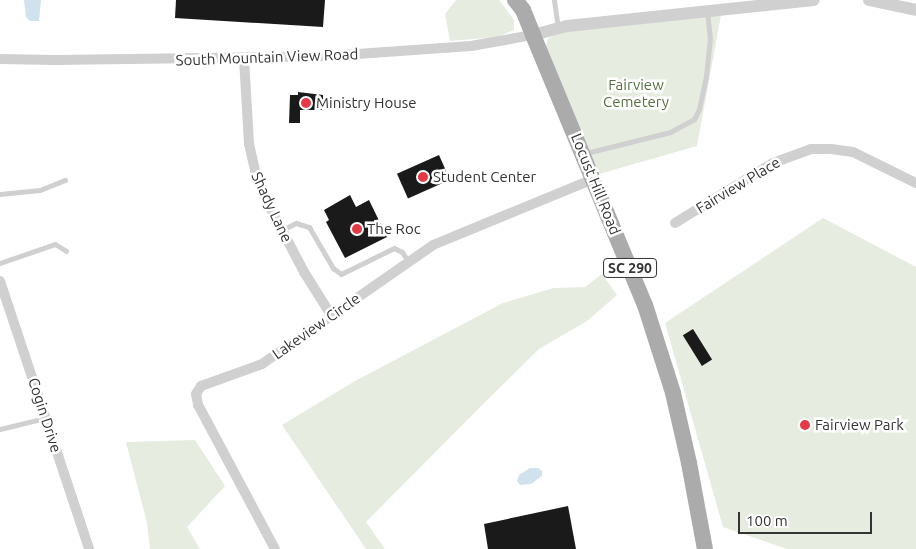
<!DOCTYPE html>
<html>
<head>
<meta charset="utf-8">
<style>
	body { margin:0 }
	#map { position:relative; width:916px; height:549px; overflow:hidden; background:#fff; font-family:Ubuntu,sans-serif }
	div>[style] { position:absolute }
	.green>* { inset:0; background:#e6ecdf }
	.water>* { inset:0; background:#cfe2ee }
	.building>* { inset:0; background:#1a1a1a; transform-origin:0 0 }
	.service>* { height:5px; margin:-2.5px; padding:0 2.5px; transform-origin:2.5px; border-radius:2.5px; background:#d0d0d0 }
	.minor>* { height:10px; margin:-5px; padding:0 5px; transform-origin:5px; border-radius:5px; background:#d0d0d0 }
	.tertiary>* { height:12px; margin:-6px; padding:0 6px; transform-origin:6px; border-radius:6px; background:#d0d0d0 }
	.primary>* { height:16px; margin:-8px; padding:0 8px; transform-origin:8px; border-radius:8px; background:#ababab }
	.dots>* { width:14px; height:14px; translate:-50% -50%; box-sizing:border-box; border:2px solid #fff; border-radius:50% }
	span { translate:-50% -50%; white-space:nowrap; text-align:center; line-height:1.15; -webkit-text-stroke:5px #fff; paint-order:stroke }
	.shield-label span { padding:1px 4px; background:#fff; border:1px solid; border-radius:4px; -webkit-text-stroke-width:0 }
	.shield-label { font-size:14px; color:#333; font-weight:700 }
	.street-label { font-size:15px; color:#333 }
	.park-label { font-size:15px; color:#56703f }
	.poi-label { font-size:15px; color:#333 }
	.left { translate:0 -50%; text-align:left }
	.scale { position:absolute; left:738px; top:512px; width:134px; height:22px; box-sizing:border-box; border:2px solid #333; border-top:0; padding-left:6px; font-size:15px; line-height:18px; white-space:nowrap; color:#333; -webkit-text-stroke:4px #fff; paint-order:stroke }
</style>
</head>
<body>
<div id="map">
	<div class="green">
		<i style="clip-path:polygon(456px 0,499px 0,514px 20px,514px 30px,497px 37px,450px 41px,445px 14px)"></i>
		<i style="clip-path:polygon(721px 15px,697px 146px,599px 174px,545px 49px,548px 39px,558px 32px)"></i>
		<i style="clip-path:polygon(823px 218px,916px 267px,916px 549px,787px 549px,723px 527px,665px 323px)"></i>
		<i style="clip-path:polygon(602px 274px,617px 295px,587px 321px,539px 349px,489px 398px,366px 522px,385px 549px,366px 549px,282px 425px,355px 381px,503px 303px,554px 288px,585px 287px)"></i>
		<i style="clip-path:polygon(195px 440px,225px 486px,187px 527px,200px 549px,150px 549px,147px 523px,126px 442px)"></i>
	</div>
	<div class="water">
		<i style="clip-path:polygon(24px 0,41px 0,39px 21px,30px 21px,26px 17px)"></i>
		<i style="clip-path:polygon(530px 468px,538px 468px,542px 471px,542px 476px,531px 484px,520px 485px,517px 481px,519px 475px)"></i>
	</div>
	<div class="building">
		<i style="clip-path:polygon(176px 0,325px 0,323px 27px,175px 18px)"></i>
		<i style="clip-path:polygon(298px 92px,323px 95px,323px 110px,300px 110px,300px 123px,289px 123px,290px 95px,298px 95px)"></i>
		<i style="left:439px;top:155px;width:27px;height:46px;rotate:66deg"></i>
		<i style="clip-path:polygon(350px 195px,356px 207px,369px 200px,387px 237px,345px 258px,326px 222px,329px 220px,324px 210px)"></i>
		<i style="left:693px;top:329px;width:36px;height:12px;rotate:58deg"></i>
		<i style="clip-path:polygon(568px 506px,576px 549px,488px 549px,484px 524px)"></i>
	</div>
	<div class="service">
		<i style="left:554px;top:0;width:27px;rotate:82deg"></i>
		<i style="left:586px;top:153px;width:87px;rotate:-14deg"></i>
		<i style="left:670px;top:132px;width:27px;rotate:-28deg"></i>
		<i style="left:694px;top:119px;width:11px;rotate:-63deg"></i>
		<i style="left:699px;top:109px;width:34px;rotate:-78deg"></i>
		<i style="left:706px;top:76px;width:37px;rotate:-84deg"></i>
		<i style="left:710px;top:39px;width:27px;rotate:-96deg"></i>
		<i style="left:0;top:194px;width:40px;rotate:-5.7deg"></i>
		<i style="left:40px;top:190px;width:27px;rotate:-22deg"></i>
		<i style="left:282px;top:230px;width:16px;rotate:-27deg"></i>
		<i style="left:296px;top:223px;width:14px;rotate:17deg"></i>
		<i style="left:309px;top:227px;width:48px;rotate:59.7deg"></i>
		<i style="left:333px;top:268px;width:10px;rotate:37deg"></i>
		<i style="left:341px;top:274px;width:59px;rotate:-26.1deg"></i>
		<i style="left:394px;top:248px;width:9px;rotate:27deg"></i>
		<i style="left:402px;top:252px;width:11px;rotate:56deg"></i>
		<i style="left:0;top:263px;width:58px;rotate:-19.1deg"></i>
		<i style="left:55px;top:244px;width:13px;rotate:32deg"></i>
		<i style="left:0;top:429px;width:46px;rotate:-13.7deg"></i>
	</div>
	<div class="minor">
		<i style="left:0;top:59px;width:55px;rotate:1deg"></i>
		<i style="left:55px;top:60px;width:274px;rotate:-0.8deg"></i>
		<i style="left:329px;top:56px;width:142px;rotate:-4deg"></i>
		<i style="left:471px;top:46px;width:63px;rotate:-10.1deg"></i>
		<i style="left:244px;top:59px;width:85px;rotate:86.6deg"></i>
		<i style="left:249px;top:144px;width:28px;rotate:77deg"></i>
		<i style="left:255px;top:171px;width:27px;rotate:70deg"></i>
		<i style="left:264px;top:196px;width:86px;rotate:62.2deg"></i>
		<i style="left:304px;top:272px;width:51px;rotate:57.9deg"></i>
		<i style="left:675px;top:223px;width:115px;rotate:-31.5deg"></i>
		<i style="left:773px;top:163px;width:40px;rotate:-20.2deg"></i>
		<i style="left:811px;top:149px;width:20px"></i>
		<i style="left:831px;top:149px;width:22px;rotate:8deg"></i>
		<i style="left:853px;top:152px;width:70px;rotate:26.2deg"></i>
		<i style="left:0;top:281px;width:282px;rotate:71.6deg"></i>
		<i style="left:275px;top:549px;width:163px;rotate:-118.1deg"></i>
		<i style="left:198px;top:405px;width:11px;rotate:-100deg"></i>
		<i style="left:196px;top:394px;width:9px;rotate:-58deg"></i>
		<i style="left:201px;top:386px;width:65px;rotate:-19.8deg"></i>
		<i style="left:262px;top:364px;width:208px;rotate:-34.8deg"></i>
		<i style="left:433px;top:245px;width:173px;rotate:-22.4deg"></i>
	</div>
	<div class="tertiary">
		<i style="left:869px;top:0;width:48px;rotate:12deg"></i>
		<i style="left:533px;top:35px;width:35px;rotate:-15deg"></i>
		<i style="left:567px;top:26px;width:248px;rotate:-6deg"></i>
	</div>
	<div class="primary">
		<i style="left:515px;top:0;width:13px;rotate:51deg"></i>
		<i style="left:523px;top:10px;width:27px;rotate:68deg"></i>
		<i style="left:533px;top:35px;width:292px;rotate:67.5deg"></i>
		<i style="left:645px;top:305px;width:92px;rotate:72.3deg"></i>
		<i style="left:673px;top:393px;width:72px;rotate:77.1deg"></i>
		<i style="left:689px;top:463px;width:87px;rotate:79.5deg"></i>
	</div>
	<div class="dots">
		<i style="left:306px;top:103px;background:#e63946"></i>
		<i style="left:423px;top:177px;background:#e63946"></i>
		<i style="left:357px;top:229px;background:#e63946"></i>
		<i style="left:805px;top:425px;background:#e63946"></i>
	</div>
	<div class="shield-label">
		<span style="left:630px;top:268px">SC 290</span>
	</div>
	<div class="street-label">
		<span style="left:267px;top:57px;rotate:-2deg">South Mountain View Road</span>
		<span style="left:596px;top:184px;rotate:68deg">Locust Hill Road</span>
		<span style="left:738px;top:185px;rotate:-31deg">Fairview Place</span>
		<span style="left:272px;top:207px;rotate:65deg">Shady Lane</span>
		<span style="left:316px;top:326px;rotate:-35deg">Lakeview Circle</span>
		<span style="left:45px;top:415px;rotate:72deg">Cogin Drive</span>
	</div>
	<div class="park-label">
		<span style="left:636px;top:93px">Fairview<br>Cemetery</span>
	</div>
	<div class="poi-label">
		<span class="left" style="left:316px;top:103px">Ministry House</span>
		<span class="left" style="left:433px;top:177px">Student Center</span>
		<span class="left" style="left:367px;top:229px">The Roc</span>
		<span class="left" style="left:815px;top:425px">Fairview Park</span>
	</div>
	<div class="scale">100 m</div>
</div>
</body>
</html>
